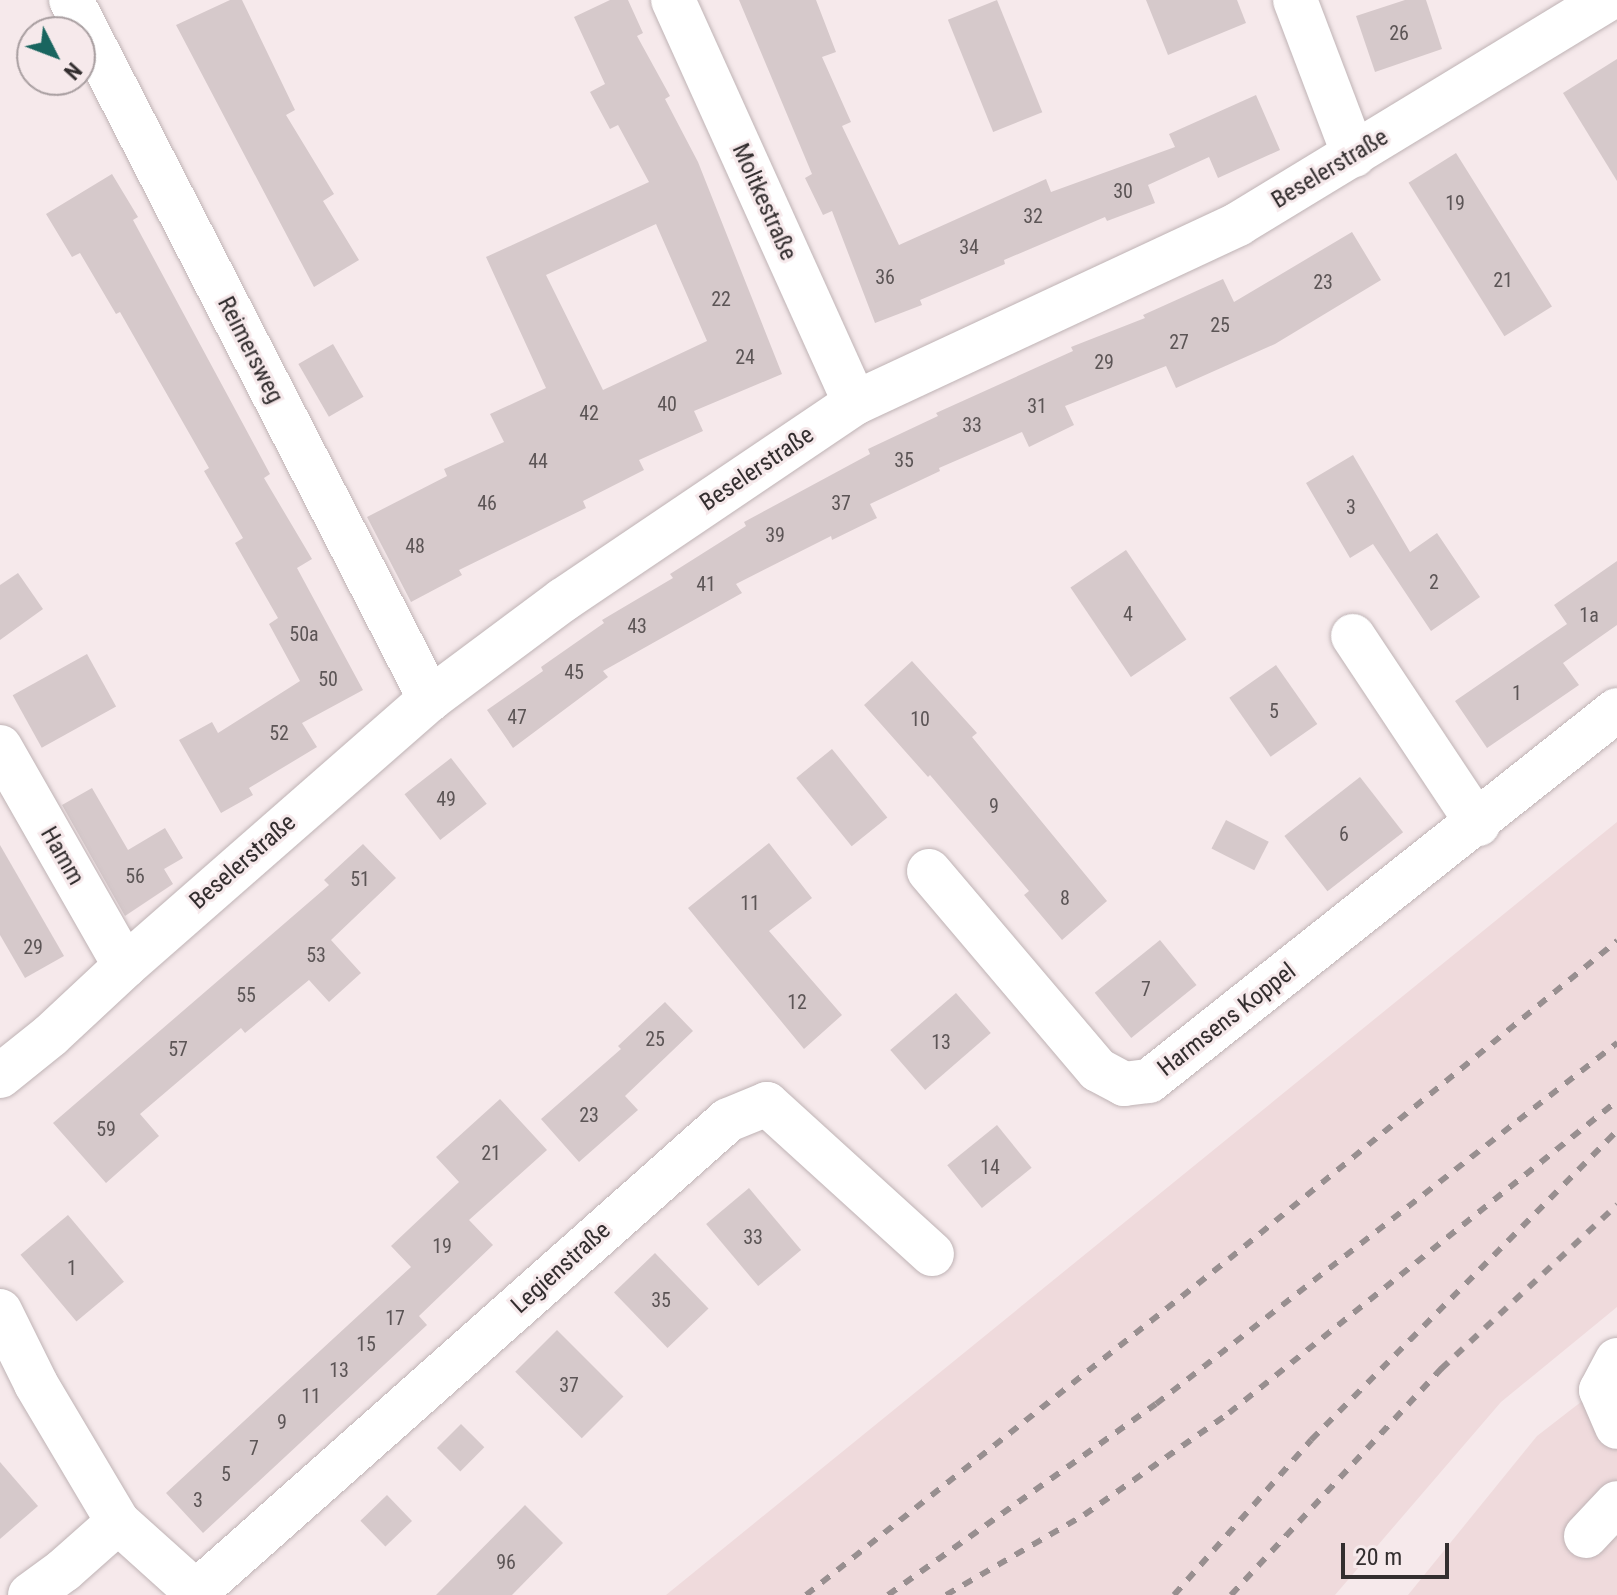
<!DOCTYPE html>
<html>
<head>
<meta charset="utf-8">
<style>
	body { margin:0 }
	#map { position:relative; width:1617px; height:1595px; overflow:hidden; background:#f6e9eb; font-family:"Roboto Condensed",sans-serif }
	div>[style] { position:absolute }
	.built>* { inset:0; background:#efdadc }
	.building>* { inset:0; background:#d6c9cb; transform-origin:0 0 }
	.roads { filter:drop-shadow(0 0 2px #bfb3b5) drop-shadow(0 0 2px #bfb3b5) }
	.minor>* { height:44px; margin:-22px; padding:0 22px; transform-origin:22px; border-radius:22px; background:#fff }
	.rail>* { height:6px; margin-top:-3px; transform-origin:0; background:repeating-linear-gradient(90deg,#988f90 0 10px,transparent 0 20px) }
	span { translate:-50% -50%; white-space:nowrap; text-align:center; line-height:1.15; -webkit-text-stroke:6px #f6e9eb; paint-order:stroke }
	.number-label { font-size:20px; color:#5c5556 }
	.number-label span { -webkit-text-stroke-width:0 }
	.street-label { font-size:24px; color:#332e2f }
	.north { position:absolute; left:16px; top:16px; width:80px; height:80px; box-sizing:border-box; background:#f6e9eb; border:2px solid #a89ea0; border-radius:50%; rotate:132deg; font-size:22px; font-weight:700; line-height:32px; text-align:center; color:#332e2f }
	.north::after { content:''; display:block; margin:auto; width:28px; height:36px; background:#19655f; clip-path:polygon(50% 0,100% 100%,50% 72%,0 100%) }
	.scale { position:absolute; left:1341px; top:1543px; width:108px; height:36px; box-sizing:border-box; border:4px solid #332e2f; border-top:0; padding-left:10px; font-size:24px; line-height:28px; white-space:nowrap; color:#332e2f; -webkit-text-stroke:6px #f6e9eb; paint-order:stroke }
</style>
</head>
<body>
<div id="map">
	<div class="built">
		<i style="clip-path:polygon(1617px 822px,1617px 1307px,1501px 1402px,1335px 1595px,666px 1595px)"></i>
		<i style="clip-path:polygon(1617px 1374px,1617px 1595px,1408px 1595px,1537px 1436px)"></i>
	</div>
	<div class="building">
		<i style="clip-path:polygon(230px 0,242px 0,295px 110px,286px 115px,334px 194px,323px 201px,359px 260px,314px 287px,176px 25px)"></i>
		<i style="clip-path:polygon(evenodd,610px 0,628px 0,643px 33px,637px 36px,670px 96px,665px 99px,698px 162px,782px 374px,694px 411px,703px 431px,639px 460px,644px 470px,583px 501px,586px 508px,459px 570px,462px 575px,411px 602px,367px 517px,447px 476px,444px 469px,504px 442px,490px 414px,546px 388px,486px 257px,649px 182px,618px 125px,610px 129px,590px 92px,605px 84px,574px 17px,610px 0,656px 224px,707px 341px,603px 390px,546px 275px,656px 224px)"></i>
		<i style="clip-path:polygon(739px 0,816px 0,836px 52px,822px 57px,851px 122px,842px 126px,899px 245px,1046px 179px,1051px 192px,1175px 147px,1169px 134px,1256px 95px,1280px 150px,1218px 178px,1209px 157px,1148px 185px,1155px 203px,1107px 221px,1105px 217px,1004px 260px,1005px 264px,920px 300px,922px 305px,875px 323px,832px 211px,823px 215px,805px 178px,812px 174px)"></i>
		<i style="left:997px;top:0;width:121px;height:53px;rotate:68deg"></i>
		<i style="clip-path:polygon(1146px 0,1237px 0,1246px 23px,1168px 55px)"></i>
		<i style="clip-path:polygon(1405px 0,1426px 0,1442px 49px,1375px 72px,1356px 16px)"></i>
		<i style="clip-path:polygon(1617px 59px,1617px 181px,1563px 93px)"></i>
		<i style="left:1456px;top:153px;width:181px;height:56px;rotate:58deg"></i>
		<i style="clip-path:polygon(112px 174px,138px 217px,133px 220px,270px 474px,264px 478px,312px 559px,297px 568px,363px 690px,302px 723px,317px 747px,249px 788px,253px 795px,221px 813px,179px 740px,212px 722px,218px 733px,300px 681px,269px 624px,278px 618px,235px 543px,243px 538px,204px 471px,209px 468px,120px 312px,116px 314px,80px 253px,72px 257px,46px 214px)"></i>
		<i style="clip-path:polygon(1352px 232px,1381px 280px,1275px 344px,1176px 388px,1166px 366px,1065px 406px,1074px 425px,1029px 447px,1022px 432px,939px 468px,940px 471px,870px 504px,877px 518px,832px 540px,831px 536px,736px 584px,742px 593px,603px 671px,608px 677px,513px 748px,487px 710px,543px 671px,541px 667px,604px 623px,602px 620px,673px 578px,670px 574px,746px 526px,744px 522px,870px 454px,868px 449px,938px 416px,936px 413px,1073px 351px,1071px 347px,1145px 318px,1143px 315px,1223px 279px,1234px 302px)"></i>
		<i style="left:333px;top:344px;width:61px;height:40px;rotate:60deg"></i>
		<i style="clip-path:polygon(1353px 455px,1410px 552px,1437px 533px,1480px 597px,1431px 631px,1373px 544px,1350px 558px,1306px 483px)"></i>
		<i style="left:1126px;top:550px;width:108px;height:67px;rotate:56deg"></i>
		<i style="clip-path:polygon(1617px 561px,1617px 625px,1563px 663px,1579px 685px,1487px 748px,1455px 701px,1567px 624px,1554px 605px)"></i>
		<i style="clip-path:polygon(18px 573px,43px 609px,0 640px,0 585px)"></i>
		<i style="left:87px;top:654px;width:60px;height:85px;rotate:61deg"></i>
		<i style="clip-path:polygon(912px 661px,977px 733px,972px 737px,1107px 901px,1062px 940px,1024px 895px,1029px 891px,930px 775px,928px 777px,864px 705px)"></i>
		<i style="left:1276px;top:665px;width:72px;height:57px;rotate:55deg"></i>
		<i style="left:832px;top:749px;width:88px;height:46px;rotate:51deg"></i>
		<i style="left:451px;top:758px;width:58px;height:59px;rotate:52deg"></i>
		<i style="left:1360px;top:777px;width:70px;height:96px;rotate:52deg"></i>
		<i style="clip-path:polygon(92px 788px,128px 850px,165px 828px,183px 858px,164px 869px,173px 884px,125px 916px,62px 805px)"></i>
		<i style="left:1226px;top:820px;width:48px;height:32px;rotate:27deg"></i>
		<i style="clip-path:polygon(769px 843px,812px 898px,769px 931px,842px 1015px,804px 1049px,688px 908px)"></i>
		<i style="clip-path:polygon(363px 844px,396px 878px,331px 940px,361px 973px,329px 1002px,309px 980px,245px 1033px,241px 1028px,140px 1114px,159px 1136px,106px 1183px,53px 1123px,329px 885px,324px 880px)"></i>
		<i style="clip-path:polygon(0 845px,64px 956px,25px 978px,0 935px)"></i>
		<i style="left:1160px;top:940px;width:58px;height:84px;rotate:51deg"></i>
		<i style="left:956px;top:993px;width:53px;height:87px;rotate:49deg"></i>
		<i style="clip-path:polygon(665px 1002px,693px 1031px,625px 1096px,638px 1110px,579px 1162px,541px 1119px,621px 1049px,618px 1046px)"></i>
		<i style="clip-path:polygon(500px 1099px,547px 1150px,469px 1220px,493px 1245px,419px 1316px,427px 1325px,203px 1533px,166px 1493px,411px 1267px,391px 1246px,459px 1182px,436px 1157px)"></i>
		<i style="left:997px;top:1125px;width:55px;height:64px;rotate:51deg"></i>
		<i style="left:749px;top:1188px;width:81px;height:56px;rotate:50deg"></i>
		<i style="left:68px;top:1215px;width:87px;height:62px;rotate:50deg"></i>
		<i style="left:655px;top:1253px;width:77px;height:57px;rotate:46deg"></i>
		<i style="left:557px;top:1330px;width:94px;height:59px;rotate:45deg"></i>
		<i style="left:461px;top:1424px;width:33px;height:34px;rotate:45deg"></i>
		<i style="clip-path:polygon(0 1462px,38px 1506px,0 1539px)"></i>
		<i style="left:387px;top:1495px;width:36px;height:37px;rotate:46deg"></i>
		<i style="clip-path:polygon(525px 1505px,563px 1543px,512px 1595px,436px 1595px)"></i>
	</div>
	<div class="roads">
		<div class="minor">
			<i style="left:71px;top:0;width:786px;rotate:62.82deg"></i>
			<i style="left:673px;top:0;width:442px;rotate:65.7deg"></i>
			<i style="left:1295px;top:0;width:166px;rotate:69.2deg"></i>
			<i style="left:1353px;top:636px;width:226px;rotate:56.4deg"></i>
			<i style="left:0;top:747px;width:252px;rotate:60.3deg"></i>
			<i style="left:929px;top:871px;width:261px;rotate:49.7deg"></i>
			<i style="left:1098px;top:1070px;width:30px;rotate:28deg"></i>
			<i style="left:1124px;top:1084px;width:25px;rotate:-7deg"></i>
			<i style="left:1149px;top:1081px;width:597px;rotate:-38.41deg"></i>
			<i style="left:0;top:1076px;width:65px;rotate:-38.8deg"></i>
			<i style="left:51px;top:1035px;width:101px;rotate:-43deg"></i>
			<i style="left:125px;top:966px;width:405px;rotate:-41.2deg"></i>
			<i style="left:430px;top:699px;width:166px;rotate:-36.7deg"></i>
			<i style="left:563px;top:600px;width:352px;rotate:-34deg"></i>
			<i style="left:855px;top:403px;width:423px;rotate:-25deg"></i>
			<i style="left:1238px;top:224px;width:432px;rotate:-31.3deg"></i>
			<i style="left:0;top:1311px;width:81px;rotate:63.7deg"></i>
			<i style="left:36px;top:1384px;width:161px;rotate:59.3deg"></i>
			<i style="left:118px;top:1522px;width:109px;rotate:42deg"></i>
			<i style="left:1617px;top:1360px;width:34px;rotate:118deg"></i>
			<i style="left:1601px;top:1390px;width:40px;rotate:66.6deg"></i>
			<i style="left:1586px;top:1536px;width:45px;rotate:-46.8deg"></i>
			<i style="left:196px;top:1592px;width:711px;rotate:-41.58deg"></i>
			<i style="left:728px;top:1120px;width:42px;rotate:-22.3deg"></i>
			<i style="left:767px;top:1104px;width:223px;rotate:42.3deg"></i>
			<i style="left:30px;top:1595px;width:42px;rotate:-36.3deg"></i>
			<i style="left:64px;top:1570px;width:72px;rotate:-41.6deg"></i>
		</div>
	</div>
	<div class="rail">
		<i style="left:806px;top:1595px;width:540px;rotate:-38.46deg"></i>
		<i style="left:1229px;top:1259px;width:502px;rotate:-39.34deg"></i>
		<i style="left:888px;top:1595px;width:329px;rotate:-35.5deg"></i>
		<i style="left:1156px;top:1404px;width:586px;rotate:-38.06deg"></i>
		<i style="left:946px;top:1595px;width:160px;rotate:-30.1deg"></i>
		<i style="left:1084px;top:1515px;width:177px;rotate:-35.1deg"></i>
		<i style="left:1229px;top:1413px;width:498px;rotate:-38.8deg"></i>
		<i style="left:1174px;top:1595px;width:207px;rotate:-48.5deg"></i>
		<i style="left:1311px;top:1440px;width:435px;rotate:-45.3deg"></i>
		<i style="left:1231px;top:1595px;width:309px;rotate:-47.1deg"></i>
		<i style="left:1441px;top:1369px;width:241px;rotate:-43deg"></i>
	</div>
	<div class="number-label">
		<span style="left:1399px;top:33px">26</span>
		<span style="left:1123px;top:191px">30</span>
		<span style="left:1455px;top:203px">19</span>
		<span style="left:1033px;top:216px">32</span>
		<span style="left:969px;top:247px">34</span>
		<span style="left:885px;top:277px">36</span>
		<span style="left:1503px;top:280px">21</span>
		<span style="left:1323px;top:282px">23</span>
		<span style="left:721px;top:299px">22</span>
		<span style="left:1220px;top:325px">25</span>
		<span style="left:1179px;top:342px">27</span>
		<span style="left:745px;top:357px">24</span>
		<span style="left:1104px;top:362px">29</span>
		<span style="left:667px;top:404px">40</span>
		<span style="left:1037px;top:406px">31</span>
		<span style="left:589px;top:413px">42</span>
		<span style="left:972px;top:425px">33</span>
		<span style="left:904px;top:460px">35</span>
		<span style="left:538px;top:461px">44</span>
		<span style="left:487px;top:503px">46</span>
		<span style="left:841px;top:503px">37</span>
		<span style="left:1351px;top:507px">3</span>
		<span style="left:775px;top:535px">39</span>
		<span style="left:415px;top:546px">48</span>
		<span style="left:1434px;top:582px">2</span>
		<span style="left:706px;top:584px">41</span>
		<span style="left:1128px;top:614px">4</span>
		<span style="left:1589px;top:615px">1a</span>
		<span style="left:637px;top:626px">43</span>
		<span style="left:304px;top:634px">50a</span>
		<span style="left:574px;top:672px">45</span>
		<span style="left:328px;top:679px">50</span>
		<span style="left:1517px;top:693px">1</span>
		<span style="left:1274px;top:711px">5</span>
		<span style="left:517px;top:717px">47</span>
		<span style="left:920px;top:719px">10</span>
		<span style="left:279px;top:733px">52</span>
		<span style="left:446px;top:799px">49</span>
		<span style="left:994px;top:806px">9</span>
		<span style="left:1344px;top:834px">6</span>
		<span style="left:135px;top:876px">56</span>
		<span style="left:360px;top:879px">51</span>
		<span style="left:1065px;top:898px">8</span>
		<span style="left:750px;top:903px">11</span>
		<span style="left:33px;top:947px">29</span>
		<span style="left:316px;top:955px">53</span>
		<span style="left:1146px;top:989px">7</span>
		<span style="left:246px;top:995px">55</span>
		<span style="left:797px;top:1002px">12</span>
		<span style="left:655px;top:1039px">25</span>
		<span style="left:941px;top:1042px">13</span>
		<span style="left:178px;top:1049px">57</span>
		<span style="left:589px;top:1115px">23</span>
		<span style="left:106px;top:1129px">59</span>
		<span style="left:491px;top:1153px">21</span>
		<span style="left:990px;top:1167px">14</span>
		<span style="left:753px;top:1237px">33</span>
		<span style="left:442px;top:1246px">19</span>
		<span style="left:72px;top:1268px">1</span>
		<span style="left:661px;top:1300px">35</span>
		<span style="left:395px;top:1318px">17</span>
		<span style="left:366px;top:1344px">15</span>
		<span style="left:339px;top:1370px">13</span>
		<span style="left:569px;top:1385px">37</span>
		<span style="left:311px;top:1396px">11</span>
		<span style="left:282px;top:1422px">9</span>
		<span style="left:254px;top:1448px">7</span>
		<span style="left:226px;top:1474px">5</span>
		<span style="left:198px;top:1500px">3</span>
		<span style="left:506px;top:1562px">96</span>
	</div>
	<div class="street-label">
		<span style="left:1330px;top:169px;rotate:-31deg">Beselerstraße</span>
		<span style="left:764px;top:202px;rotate:66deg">Moltkestraße</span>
		<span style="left:250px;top:350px;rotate:63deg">Reimersweg</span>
		<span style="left:757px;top:469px;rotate:-34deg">Beselerstraße</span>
		<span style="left:62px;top:856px;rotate:60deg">Hamm</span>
		<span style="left:243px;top:862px;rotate:-41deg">Beselerstraße</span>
		<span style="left:1227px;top:1020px;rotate:-38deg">Harmsens Koppel</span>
		<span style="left:561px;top:1268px;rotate:-42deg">Legienstraße</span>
	</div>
	<div class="north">N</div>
	<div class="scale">20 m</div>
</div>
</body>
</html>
